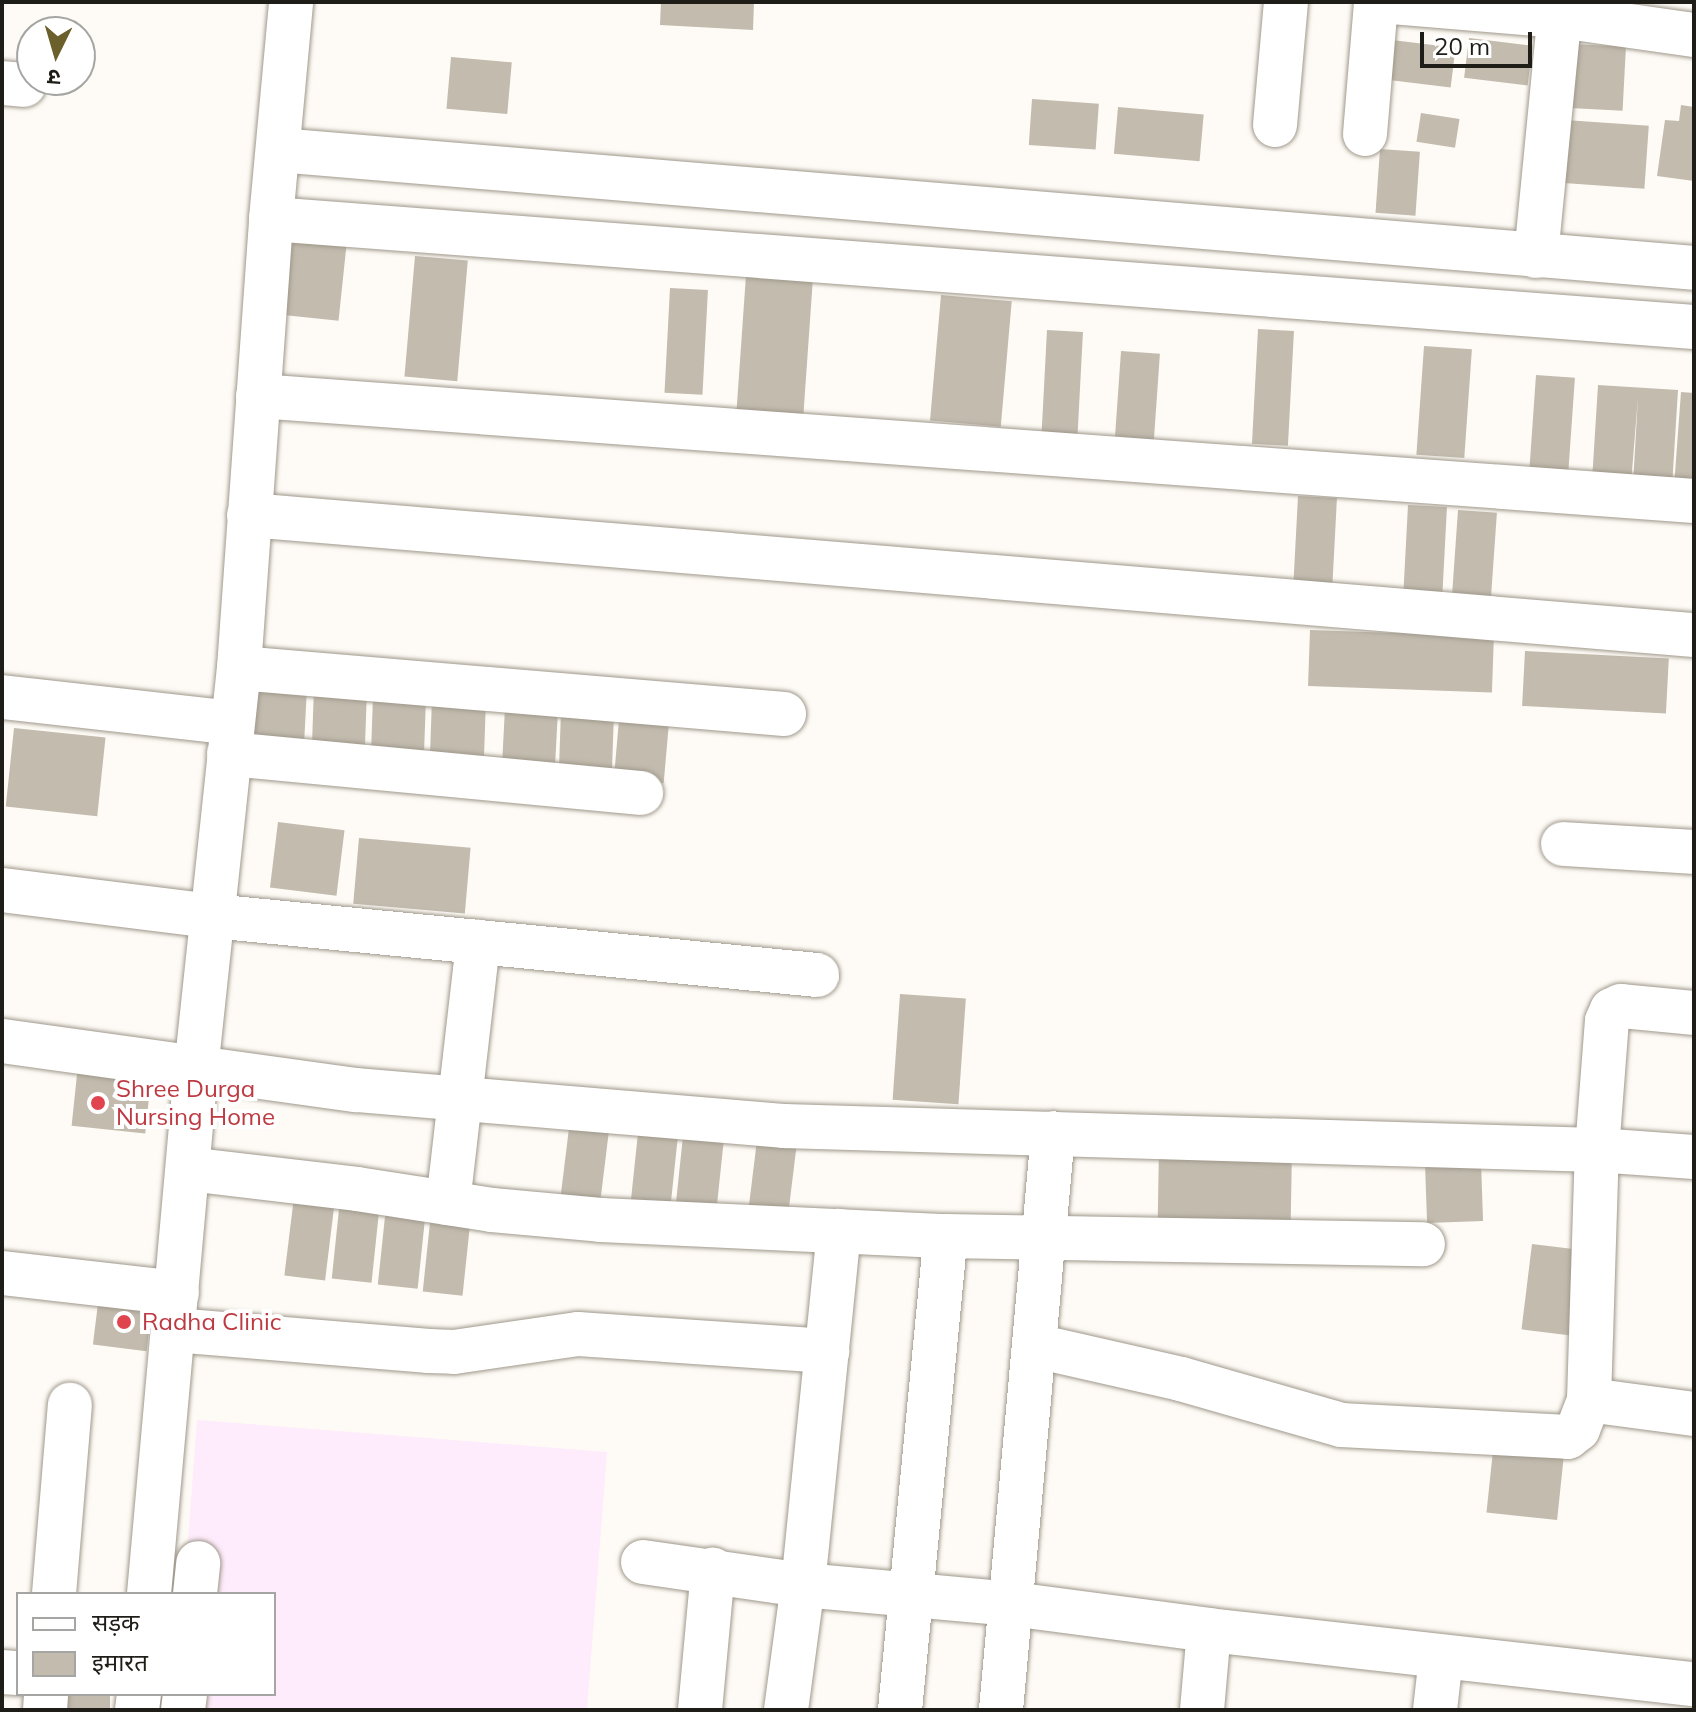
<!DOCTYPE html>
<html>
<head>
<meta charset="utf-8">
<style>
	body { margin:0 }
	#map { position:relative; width:1696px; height:1712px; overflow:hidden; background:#fefbf6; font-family:Mulish,"Noto Sans Devanagari",sans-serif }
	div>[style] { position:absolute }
	.education>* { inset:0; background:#feebfb }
	.building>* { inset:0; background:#c2bbae; transform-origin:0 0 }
	.roads { filter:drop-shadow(0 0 2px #9f988b) drop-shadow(0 0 2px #9f988b) }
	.minor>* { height:44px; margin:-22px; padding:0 22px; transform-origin:22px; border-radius:22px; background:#fff }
	.dots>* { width:22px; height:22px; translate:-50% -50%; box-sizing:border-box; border:4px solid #fff; border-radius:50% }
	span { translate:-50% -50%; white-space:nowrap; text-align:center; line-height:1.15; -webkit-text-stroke:8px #fff; paint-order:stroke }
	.health-label { font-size:24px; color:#be3a42 }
	.left { translate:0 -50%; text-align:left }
	.frame { position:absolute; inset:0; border:4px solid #1f1d18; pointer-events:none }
	.legend { position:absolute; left:16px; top:1592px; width:260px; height:104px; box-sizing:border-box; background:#fff; border:2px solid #a5a5a3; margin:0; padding:10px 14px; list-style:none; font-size:24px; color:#1f1d18 }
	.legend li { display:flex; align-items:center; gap:16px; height:40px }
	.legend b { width:40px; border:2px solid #a5a5a3 }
	.north { position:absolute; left:16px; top:16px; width:80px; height:80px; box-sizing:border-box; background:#fff; border:2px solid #a5a5a3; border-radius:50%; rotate:185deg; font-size:22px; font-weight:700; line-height:32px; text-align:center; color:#1f1d18 }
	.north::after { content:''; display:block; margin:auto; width:28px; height:36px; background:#6b5f2c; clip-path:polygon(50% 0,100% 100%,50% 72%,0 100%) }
	.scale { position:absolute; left:1420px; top:32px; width:112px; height:36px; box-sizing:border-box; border:4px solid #1f1d18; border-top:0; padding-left:10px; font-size:24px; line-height:28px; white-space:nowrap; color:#1f1d18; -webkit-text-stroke:6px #fff; paint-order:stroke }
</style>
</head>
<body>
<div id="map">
	<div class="education">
		<i style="clip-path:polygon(197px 1420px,607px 1452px,587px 1710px,175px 1710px,176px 1694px,274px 1694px,274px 1594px,184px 1594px)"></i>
	</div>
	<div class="building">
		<i style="clip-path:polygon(661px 2px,754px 2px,753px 30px,660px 25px)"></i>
		<i style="left:1469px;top:38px;width:64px;height:40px;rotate:7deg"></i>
		<i style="left:1392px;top:40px;width:64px;height:40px;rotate:7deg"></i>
		<i style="left:1573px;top:44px;width:53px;height:64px;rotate:3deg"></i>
		<i style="left:451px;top:57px;width:61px;height:52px;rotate:5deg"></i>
		<i style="left:1032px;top:99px;width:67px;height:46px;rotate:4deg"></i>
		<i style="clip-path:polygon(1681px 105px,1694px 107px,1694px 181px,1657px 176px,1665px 120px,1679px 121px)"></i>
		<i style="left:1118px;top:107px;width:86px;height:47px;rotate:5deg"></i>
		<i style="left:1421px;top:113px;width:39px;height:29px;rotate:9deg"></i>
		<i style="left:1565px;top:120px;width:84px;height:63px;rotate:4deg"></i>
		<i style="left:1380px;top:149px;width:40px;height:64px;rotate:4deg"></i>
		<i style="left:287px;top:237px;width:60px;height:78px;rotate:6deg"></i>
		<i style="left:415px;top:256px;width:53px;height:121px;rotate:5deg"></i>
		<i style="left:746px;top:275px;width:67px;height:137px;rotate:4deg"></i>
		<i style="left:670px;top:288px;width:38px;height:105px;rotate:3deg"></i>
		<i style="left:941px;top:295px;width:71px;height:126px;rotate:5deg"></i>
		<i style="left:1258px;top:329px;width:36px;height:115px;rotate:3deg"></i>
		<i style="left:1047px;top:330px;width:36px;height:115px;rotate:3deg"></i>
		<i style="left:1424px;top:346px;width:48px;height:109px;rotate:4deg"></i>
		<i style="left:1121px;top:351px;width:39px;height:96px;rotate:4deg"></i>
		<i style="left:1536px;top:375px;width:39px;height:97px;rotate:4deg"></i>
		<i style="clip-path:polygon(1598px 385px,1678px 390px,1672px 487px,1633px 484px,1638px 397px,1631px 484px,1592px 481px)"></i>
		<i style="clip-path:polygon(1681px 392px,1694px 393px,1694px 489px,1674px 487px)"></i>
		<i style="left:1298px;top:496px;width:39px;height:95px;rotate:3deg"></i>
		<i style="left:1408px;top:505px;width:39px;height:96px;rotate:3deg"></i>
		<i style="left:1458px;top:510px;width:39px;height:96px;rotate:4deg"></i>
		<i style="left:1310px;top:630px;width:184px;height:56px;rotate:2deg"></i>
		<i style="left:1525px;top:651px;width:144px;height:55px;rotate:3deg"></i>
		<i style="left:253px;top:686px;width:54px;height:60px;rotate:3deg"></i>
		<i style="left:314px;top:687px;width:53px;height:59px;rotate:2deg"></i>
		<i style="left:373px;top:696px;width:53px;height:59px;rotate:2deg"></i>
		<i style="left:432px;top:698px;width:54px;height:60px;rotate:2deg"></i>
		<i style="left:505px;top:708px;width:53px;height:60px;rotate:3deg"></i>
		<i style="left:561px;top:711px;width:53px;height:59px;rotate:2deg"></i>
		<i style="left:619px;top:720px;width:50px;height:59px;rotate:5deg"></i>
		<i style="left:14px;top:728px;width:92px;height:79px;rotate:6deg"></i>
		<i style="left:278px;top:822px;width:67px;height:66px;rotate:7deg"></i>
		<i style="left:359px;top:838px;width:112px;height:66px;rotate:5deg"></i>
		<i style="left:900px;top:994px;width:66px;height:106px;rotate:4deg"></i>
		<i style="left:78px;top:1065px;width:74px;height:61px;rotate:6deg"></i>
		<i style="left:569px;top:1128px;width:40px;height:80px;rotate:7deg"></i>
		<i style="left:638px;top:1133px;width:40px;height:79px;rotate:6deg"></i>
		<i style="left:683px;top:1136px;width:41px;height:78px;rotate:6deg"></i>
		<i style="left:757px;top:1140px;width:40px;height:80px;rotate:7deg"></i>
		<i style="left:1159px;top:1147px;width:133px;height:72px;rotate:1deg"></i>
		<i style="left:1481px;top:1162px;width:59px;height:56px;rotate:88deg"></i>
		<i style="left:294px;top:1197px;width:41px;height:79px;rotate:7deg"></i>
		<i style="left:340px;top:1200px;width:40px;height:79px;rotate:6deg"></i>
		<i style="left:386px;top:1207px;width:40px;height:78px;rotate:6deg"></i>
		<i style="left:431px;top:1213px;width:40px;height:79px;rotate:6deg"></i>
		<i style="left:1532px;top:1244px;width:58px;height:86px;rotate:7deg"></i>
		<i style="left:100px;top:1287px;width:54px;height:58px;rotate:7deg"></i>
		<i style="left:1494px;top:1441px;width:71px;height:72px;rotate:6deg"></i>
		<i style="left:49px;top:1694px;width:61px;height:16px"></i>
	</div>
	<div class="roads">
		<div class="minor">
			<i style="left:1392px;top:2px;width:169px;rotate:4.8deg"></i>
			<i style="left:1560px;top:16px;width:135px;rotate:8.1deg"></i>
			<i style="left:2px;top:83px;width:22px;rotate:5deg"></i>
			<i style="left:1275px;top:125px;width:123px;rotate:-84.9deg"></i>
			<i style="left:1365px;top:134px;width:132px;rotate:-85.2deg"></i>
			<i style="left:278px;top:150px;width:1421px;rotate:4.76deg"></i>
			<i style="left:271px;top:219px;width:1427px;rotate:4.34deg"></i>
			<i style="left:1536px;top:256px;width:255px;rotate:-84.4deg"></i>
			<i style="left:258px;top:396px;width:1440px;rotate:4.18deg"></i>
			<i style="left:249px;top:515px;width:1450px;rotate:4.75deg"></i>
			<i style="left:239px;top:668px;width:547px;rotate:4.82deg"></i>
			<i style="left:2px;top:697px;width:231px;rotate:6.4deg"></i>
			<i style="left:229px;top:754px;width:414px;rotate:5.4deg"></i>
			<i style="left:1563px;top:844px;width:131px;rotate:3.5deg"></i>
			<i style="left:2px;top:890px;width:212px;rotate:7.1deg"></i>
			<i style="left:212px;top:916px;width:608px;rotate:5.57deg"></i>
			<i style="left:2px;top:1041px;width:357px;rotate:7.9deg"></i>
			<i style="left:356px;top:1090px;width:430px;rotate:4.8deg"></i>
			<i style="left:784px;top:1126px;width:813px;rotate:1.69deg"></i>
			<i style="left:1597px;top:1150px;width:97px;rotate:4.1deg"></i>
			<i style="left:188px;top:1169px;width:170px;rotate:6.7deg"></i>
			<i style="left:357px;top:1189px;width:137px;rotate:8.8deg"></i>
			<i style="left:492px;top:1210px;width:109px;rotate:5.2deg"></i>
			<i style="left:601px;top:1220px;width:345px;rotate:2.7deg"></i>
			<i style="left:946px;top:1236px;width:477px;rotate:1deg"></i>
			<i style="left:448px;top:1203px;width:263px;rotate:-83.4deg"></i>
			<i style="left:2px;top:1273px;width:176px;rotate:6.5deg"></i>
			<i style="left:174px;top:1330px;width:256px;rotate:4.7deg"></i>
			<i style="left:429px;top:1351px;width:25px;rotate:2deg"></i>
			<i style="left:454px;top:1352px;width:125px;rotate:-8.3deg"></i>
			<i style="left:578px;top:1334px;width:250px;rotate:3.9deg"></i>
			<i style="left:1036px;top:1346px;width:149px;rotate:12.8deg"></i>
			<i style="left:1181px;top:1379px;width:166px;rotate:16deg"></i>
			<i style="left:1341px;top:1425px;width:227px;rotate:3deg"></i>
			<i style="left:1568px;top:1437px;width:13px;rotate:-39deg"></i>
			<i style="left:1578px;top:1429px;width:31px;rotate:-69deg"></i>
			<i style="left:1589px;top:1400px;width:250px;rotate:-88.2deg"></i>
			<i style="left:1597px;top:1150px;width:129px;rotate:-85.6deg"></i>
			<i style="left:1607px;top:1021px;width:12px;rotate:-66deg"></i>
			<i style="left:1612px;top:1010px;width:10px;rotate:-24deg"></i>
			<i style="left:1621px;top:1006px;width:73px;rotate:5.5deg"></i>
			<i style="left:1589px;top:1400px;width:106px;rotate:7.6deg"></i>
			<i style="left:643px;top:1562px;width:162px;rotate:8.2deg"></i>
			<i style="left:803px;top:1585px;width:210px;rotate:5.2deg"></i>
			<i style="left:1012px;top:1604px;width:199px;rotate:7.5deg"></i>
			<i style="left:1209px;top:1630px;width:488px;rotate:6.4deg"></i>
			<i style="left:54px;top:1594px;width:190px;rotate:-85.2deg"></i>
			<i style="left:149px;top:1594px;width:526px;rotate:-84.87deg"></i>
			<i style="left:196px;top:1070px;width:404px;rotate:-83.9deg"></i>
			<i style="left:239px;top:668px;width:450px;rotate:-85.9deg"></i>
			<i style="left:271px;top:219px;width:218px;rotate:-84.7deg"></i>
			<i style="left:195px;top:1594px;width:31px;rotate:-84deg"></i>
			<i style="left:2px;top:1672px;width:16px;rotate:4deg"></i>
			<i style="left:45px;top:1710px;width:16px;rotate:-86deg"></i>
			<i style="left:137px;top:1710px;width:16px;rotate:-83deg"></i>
			<i style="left:183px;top:1710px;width:16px;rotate:-83deg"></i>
			<i style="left:700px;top:1710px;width:141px;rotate:-84.7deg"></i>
			<i style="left:786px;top:1710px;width:126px;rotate:-82.3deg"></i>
			<i style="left:803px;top:1585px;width:356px;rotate:-84.2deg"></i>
			<i style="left:900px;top:1710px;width:476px;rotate:-84.5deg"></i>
			<i style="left:1001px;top:1710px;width:579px;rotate:-84.85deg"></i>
			<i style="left:1202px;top:1710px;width:80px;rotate:-85deg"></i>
			<i style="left:1435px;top:1710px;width:53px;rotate:-83.5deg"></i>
		</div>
	</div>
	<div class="dots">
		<i style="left:98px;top:1103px;background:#e0444e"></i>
		<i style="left:124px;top:1322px;background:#e0444e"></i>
	</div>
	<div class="health-label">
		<span class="left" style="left:116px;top:1103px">Shree Durga<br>Nursing Home</span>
		<span class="left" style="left:142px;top:1322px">Radha Clinic</span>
	</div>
	<div class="frame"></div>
	<ul class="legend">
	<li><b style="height:10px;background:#fff"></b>सड़क</li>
	<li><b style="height:22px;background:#c2bbae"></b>इमारत</li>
	</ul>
	<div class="north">उ</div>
	<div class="scale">20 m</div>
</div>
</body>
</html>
